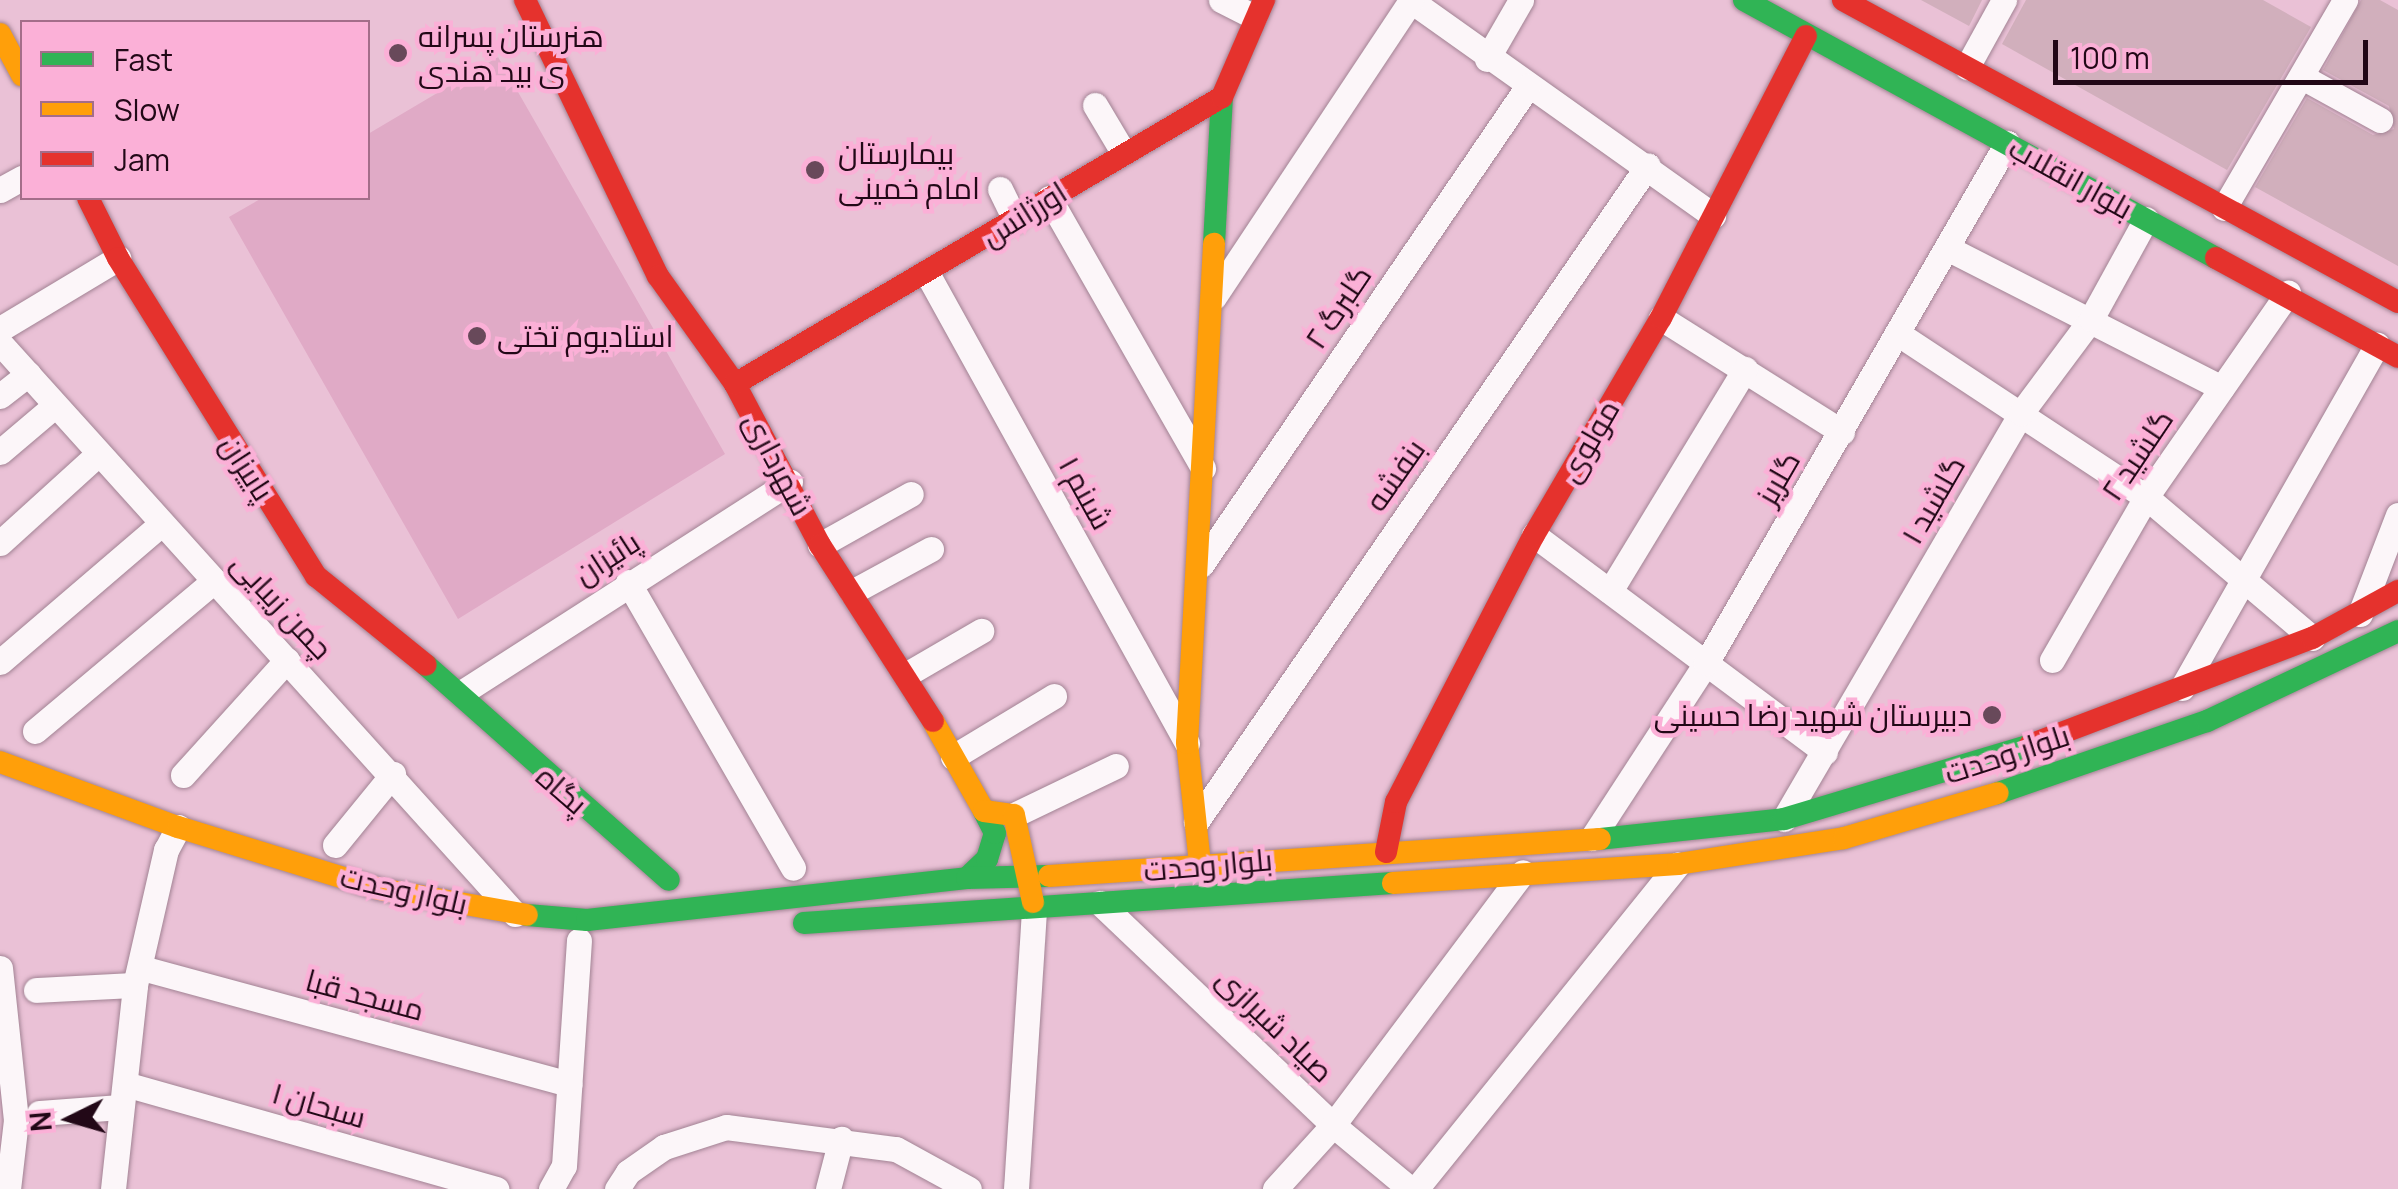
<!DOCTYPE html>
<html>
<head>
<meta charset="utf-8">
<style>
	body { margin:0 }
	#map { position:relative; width:2398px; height:1189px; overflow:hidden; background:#eac1d6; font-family:Manrope,Cairo,sans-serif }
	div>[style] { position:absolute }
	.green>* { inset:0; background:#e0aac6 }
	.building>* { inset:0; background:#d1afbc }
	.roads { filter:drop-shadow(0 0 2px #a28394) drop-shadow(0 0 2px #a28394) }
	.street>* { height:25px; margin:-12.5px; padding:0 12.5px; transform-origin:12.5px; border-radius:12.5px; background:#fcf6f9 }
	.fast>* { height:22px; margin:-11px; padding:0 11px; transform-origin:11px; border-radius:11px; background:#30b455 }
	.slow>* { height:22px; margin:-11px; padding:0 11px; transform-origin:11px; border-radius:11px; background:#ff9f0a }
	.jam>* { height:22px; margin:-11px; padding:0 11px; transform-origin:11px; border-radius:11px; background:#e5322d }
	.dots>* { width:28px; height:28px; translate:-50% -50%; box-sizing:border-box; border:5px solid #fbb0d7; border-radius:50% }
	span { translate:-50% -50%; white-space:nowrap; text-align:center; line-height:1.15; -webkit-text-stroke:9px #fbb0d7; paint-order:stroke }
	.poi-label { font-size:30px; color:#220817 }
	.left { translate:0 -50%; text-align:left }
	.right { translate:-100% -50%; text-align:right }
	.street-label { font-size:30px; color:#220817 }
	.legend { position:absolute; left:20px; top:20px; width:350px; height:180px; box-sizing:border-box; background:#fbb0d7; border:2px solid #a46d8a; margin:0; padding:12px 18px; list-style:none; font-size:30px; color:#220817 }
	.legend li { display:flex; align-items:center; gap:20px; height:50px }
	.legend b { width:50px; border:2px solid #a46d8a }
	.north { position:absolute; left:20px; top:1069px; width:100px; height:100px; -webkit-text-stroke:8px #fbb0d7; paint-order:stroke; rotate:265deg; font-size:28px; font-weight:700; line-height:40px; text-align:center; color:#220817 }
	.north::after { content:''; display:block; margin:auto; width:35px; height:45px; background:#220817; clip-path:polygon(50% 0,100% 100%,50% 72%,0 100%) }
	.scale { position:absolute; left:2053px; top:40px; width:315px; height:45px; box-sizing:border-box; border:5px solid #220817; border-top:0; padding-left:12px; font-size:30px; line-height:35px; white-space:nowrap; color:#220817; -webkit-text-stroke:8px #fbb0d7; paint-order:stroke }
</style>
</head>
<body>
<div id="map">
	<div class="green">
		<i style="clip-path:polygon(498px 57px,725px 454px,458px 619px,229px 217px,262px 198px,368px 198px,368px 134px)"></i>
	</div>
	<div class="building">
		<i style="clip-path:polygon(1921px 0,1982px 0,1969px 26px)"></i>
		<i style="clip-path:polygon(2026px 0,2263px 0,2311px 27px,2227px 170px,2002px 44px)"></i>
		<i style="clip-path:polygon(2361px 0,2380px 0,2398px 10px,2398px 266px,2255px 187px,2307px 98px,2373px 135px,2394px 129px,2389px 106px,2323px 70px)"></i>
	</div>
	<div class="roads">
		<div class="street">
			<i style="left:1221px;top:0;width:37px;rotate:27deg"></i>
			<i style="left:1410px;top:0;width:372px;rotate:35.4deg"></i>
			<i style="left:1487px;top:59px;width:68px;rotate:-60deg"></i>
			<i style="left:1967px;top:67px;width:77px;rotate:-61.1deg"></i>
			<i style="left:2304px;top:78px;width:87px;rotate:28.9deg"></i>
			<i style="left:1095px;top:105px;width:55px;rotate:59.2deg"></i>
			<i style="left:1000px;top:189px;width:34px;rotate:64deg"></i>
			<i style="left:0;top:190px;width:25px;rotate:-29deg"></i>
			<i style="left:1049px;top:198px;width:311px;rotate:60.3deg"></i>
			<i style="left:2224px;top:208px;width:241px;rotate:-59.8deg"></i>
			<i style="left:1949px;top:249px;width:306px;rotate:27deg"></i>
			<i style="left:928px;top:275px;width:535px;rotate:61.04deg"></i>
			<i style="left:1214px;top:297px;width:356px;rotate:-56.4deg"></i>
			<i style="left:1661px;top:318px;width:214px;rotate:32.2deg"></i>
			<i style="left:0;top:329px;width:138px;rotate:-31deg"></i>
			<i style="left:1897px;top:333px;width:298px;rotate:33.4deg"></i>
			<i style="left:2146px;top:497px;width:218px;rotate:40.3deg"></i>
			<i style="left:0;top:343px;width:769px;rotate:47.95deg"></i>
			<i style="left:0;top:396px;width:36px;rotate:-38deg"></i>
			<i style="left:0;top:452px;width:70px;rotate:-40.3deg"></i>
			<i style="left:1534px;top:535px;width:363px;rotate:36.7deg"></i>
			<i style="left:0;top:543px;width:132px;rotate:-42.2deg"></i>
			<i style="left:820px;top:545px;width:104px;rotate:-29.3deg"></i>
			<i style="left:1201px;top:565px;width:580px;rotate:-55.68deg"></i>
			<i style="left:628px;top:582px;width:330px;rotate:60deg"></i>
			<i style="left:1610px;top:591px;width:260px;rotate:-58.7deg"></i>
			<i style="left:852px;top:592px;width:90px;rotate:-28.6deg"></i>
			<i style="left:2360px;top:614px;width:106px;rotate:-69deg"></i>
			<i style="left:2052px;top:660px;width:188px;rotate:-60deg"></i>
			<i style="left:2146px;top:497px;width:249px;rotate:-55.2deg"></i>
			<i style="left:0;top:662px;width:213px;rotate:-40.6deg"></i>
			<i style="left:907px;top:674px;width:86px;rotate:-30.2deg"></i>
			<i style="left:2182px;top:688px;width:395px;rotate:-60.4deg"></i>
			<i style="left:461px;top:693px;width:391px;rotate:-32.7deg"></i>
			<i style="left:35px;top:731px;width:234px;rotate:-40deg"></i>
			<i style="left:953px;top:757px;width:118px;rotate:-31.1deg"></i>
			<i style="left:183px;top:775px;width:155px;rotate:-47.9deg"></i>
			<i style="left:1014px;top:815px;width:113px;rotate:-25.7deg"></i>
			<i style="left:1784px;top:819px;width:470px;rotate:-59.7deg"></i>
			<i style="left:2021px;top:413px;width:117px;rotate:-53.3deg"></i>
			<i style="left:2091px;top:319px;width:114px;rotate:-61.2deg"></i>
			<i style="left:1196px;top:822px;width:797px;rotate:-55.47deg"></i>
			<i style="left:1592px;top:838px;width:209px;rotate:-56.9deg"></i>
			<i style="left:1706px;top:663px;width:601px;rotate:-59.94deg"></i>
			<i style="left:335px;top:845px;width:92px;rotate:-50.8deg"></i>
			<i style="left:1100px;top:903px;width:322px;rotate:43.6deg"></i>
			<i style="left:1333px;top:1125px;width:100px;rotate:39.7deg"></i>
			<i style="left:0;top:968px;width:153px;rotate:84deg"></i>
			<i style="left:16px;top:1120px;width:69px;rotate:96.6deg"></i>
			<i style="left:142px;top:968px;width:443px;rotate:15.2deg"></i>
			<i style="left:36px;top:990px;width:99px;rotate:-2.9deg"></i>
			<i style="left:125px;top:1084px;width:386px;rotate:15.8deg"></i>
			<i style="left:39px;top:1113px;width:82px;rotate:-4.2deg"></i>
			<i style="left:113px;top:1189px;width:205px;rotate:-83.8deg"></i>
			<i style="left:135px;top:985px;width:139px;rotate:-77.1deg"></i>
			<i style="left:166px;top:850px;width:26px;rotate:-62deg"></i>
			<i style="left:551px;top:1189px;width:26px;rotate:-61deg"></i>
			<i style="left:564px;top:1166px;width:226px;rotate:-86.2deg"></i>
			<i style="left:617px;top:1189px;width:20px;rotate:-57deg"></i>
			<i style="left:628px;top:1172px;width:44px;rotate:-34.8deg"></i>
			<i style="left:664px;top:1147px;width:65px;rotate:-17.9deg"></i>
			<i style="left:726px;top:1127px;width:171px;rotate:7.4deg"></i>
			<i style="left:896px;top:1149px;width:83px;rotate:28.7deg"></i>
			<i style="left:828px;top:1189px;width:52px;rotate:-75.4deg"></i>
			<i style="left:1016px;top:1189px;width:283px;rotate:-86.3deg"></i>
			<i style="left:1275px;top:1189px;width:86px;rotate:-47.8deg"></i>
			<i style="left:1333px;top:1125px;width:316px;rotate:-53.1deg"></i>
			<i style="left:1416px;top:1189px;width:417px;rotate:-51.1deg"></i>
		</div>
		<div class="fast">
			<i style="left:1744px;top:0;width:538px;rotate:28.66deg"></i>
			<i style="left:1214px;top:244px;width:147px;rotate:-86.9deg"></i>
			<i style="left:426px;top:665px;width:324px;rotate:41.5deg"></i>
			<i style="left:1998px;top:793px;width:221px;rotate:-19deg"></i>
			<i style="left:2207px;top:721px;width:211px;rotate:-25.2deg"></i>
			<i style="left:1600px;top:839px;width:185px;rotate:-6.2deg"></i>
			<i style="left:1784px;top:819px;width:257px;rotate:-16.7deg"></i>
			<i style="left:967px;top:878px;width:28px;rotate:-44deg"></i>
			<i style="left:987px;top:859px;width:27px;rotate:-73deg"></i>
			<i style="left:995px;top:833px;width:25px;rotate:-117deg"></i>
			<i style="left:527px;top:915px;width:60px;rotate:4.8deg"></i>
			<i style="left:587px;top:920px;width:382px;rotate:-6.3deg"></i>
			<i style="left:967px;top:878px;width:82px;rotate:-1.4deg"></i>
			<i style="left:804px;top:923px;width:590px;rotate:-3.89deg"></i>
		</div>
		<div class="slow">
			<i style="left:0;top:34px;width:47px;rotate:61.8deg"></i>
			<i style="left:933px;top:721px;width:103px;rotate:60.5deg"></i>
			<i style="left:984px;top:811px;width:30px;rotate:8deg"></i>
			<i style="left:1014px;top:815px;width:89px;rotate:77.7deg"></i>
			<i style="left:0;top:762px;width:189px;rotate:20.1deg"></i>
			<i style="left:178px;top:827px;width:211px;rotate:17.1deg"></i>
			<i style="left:380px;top:889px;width:149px;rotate:10deg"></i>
			<i style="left:1200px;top:864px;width:122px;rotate:-96.1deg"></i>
			<i style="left:1187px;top:743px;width:500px;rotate:-86.9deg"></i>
			<i style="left:1049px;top:876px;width:552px;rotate:-3.84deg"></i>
			<i style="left:1393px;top:883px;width:286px;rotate:-3.8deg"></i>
			<i style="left:1678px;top:864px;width:168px;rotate:-8.9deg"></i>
			<i style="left:1844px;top:838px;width:160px;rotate:-16.3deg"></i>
		</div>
		<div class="jam">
			<i style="left:525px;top:0;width:306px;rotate:64.3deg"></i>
			<i style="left:658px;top:276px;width:133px;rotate:54.5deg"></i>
			<i style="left:735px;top:384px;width:182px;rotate:62.2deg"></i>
			<i style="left:820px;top:545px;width:209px;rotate:57.3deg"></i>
			<i style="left:1843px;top:0;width:632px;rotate:28.55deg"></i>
			<i style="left:88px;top:198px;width:67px;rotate:63.4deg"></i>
			<i style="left:118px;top:258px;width:375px;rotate:58.1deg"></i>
			<i style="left:316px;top:576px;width:141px;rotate:39deg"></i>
			<i style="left:2216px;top:258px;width:207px;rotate:28.5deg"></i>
			<i style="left:735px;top:384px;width:565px;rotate:-30.51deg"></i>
			<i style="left:1222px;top:97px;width:106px;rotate:-66.6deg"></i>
			<i style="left:2030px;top:745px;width:302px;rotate:-20.8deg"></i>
			<i style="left:2312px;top:638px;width:98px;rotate:-28.7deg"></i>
			<i style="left:1386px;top:852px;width:51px;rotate:-78.7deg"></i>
			<i style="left:1396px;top:802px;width:301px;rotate:-62.7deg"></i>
			<i style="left:1534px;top:535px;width:251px;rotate:-59.7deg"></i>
			<i style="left:1661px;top:318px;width:317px;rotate:-62.8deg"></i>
		</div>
	</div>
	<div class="dots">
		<i style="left:398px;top:53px;background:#68495a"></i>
		<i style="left:815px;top:170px;background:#68495a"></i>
		<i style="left:477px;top:336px;background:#68495a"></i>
		<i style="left:1992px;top:715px;background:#68495a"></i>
	</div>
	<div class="poi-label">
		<span class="left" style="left:418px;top:53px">هنرستان پسرانه<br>ی بید هندی</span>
		<span class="left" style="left:838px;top:170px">بیمارستان<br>امام خمینی</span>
		<span class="left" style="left:497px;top:336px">استادیوم تختی</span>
		<span class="right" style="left:1972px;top:715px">دبیرستان شهید رضا حسینی</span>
	</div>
	<div class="street-label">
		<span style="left:2071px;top:178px;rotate:29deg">بلوار انقلاب</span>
		<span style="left:1024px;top:214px;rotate:-32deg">اورژانس</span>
		<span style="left:1338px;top:307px;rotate:-56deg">گلبرگ ۲</span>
		<span style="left:1589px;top:441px;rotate:-60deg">مولوی</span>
		<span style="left:2137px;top:455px;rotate:-56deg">گلشید ۲</span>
		<span style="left:778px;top:464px;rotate:62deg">شهرداری</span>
		<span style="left:247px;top:468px;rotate:57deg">پاییزان</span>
		<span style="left:1395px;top:475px;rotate:-55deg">بنفشه</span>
		<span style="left:1778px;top:478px;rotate:-60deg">گلریز</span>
		<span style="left:1086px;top:493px;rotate:61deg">شبنم ۱</span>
		<span style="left:1933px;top:500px;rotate:-60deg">گلشید ۱</span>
		<span style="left:607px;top:558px;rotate:-33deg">پائیزان</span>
		<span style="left:282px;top:606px;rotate:47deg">چمن زیبایی</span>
		<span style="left:2007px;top:754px;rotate:-18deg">بلوار وحدت</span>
		<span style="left:562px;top:790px;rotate:41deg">پگاه</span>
		<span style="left:1208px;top:865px;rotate:-5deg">بلوار وحدت</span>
		<span style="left:404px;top:890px;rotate:13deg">بلوار وحدت</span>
		<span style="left:365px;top:995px;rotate:15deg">مسجد قبا</span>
		<span style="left:1275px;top:1025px;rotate:44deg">صیاد شیرازی</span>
		<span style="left:319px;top:1105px;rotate:16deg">سبحان ۱</span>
	</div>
	<ul class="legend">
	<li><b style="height:12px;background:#30b455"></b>Fast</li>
	<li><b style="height:12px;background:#ff9f0a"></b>Slow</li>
	<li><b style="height:12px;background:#e5322d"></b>Jam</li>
	</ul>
	<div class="north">N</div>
	<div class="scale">100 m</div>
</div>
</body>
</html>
